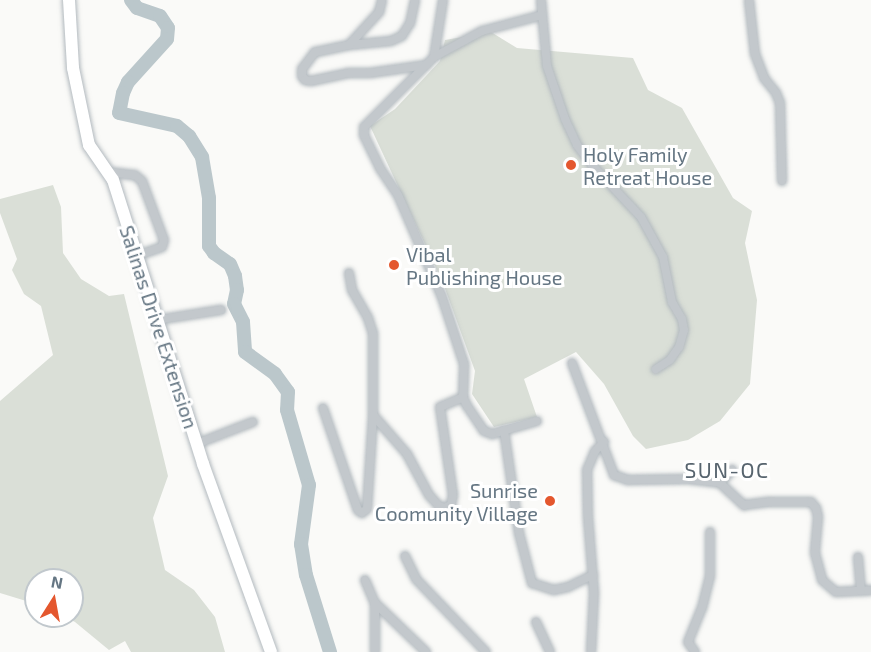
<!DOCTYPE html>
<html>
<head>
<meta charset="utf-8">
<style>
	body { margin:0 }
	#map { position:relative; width:871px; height:652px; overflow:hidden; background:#fafaf8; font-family:"Exo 2",sans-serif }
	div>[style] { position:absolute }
	.green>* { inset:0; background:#dadfd7 }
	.river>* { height:14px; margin:-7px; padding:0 7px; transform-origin:7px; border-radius:7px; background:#bbc7cb }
	.roads { filter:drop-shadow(0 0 2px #b3babf) drop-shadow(0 0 2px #b3babf) }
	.street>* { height:8px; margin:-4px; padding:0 4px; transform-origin:4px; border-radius:4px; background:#c3c8cc }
	.secondary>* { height:12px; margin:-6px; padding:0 6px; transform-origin:6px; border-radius:6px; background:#fff }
	.dots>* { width:16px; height:16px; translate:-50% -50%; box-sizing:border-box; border:3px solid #fff; border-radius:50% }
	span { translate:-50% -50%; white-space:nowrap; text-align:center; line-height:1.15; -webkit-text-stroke:6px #fff; paint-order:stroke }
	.poi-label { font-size:20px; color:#657683 }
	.left { translate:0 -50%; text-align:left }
	.right { translate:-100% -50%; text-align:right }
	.street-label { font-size:20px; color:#657683 }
	.neighbourhood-label { font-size:21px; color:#57646e; letter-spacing:1.5px }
	.north { position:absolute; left:24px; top:568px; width:60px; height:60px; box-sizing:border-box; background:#fff; border:2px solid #c1c8cd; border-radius:50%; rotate:11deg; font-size:16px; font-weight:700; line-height:24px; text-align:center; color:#657683 }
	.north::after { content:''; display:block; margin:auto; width:21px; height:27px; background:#e4572e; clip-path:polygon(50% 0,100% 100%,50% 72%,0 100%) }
</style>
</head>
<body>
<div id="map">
	<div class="green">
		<i style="clip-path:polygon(491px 32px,517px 48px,633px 58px,648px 90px,682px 108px,733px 198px,752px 211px,745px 243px,757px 300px,750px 384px,720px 421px,688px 440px,646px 449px,633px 436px,604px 384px,576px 352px,524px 379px,537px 417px,494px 427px,472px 394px,475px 371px,443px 283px,370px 126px,395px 109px,440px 61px,445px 40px)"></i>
		<i style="clip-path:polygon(53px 185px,61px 207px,63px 253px,81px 279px,109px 296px,124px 294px,168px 476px,153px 518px,165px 570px,194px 590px,215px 617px,225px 652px,131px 652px,125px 641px,109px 650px,75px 622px,63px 616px,72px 616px,72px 580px,36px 580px,36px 604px,0 593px,0 401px,53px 355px,41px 306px,24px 294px,12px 270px,17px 259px,0 213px,0 199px)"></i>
	</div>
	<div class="river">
		<i style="left:131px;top:0;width:10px;rotate:53deg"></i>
		<i style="left:137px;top:8px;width:24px;rotate:19deg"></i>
		<i style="left:160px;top:16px;width:14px;rotate:56deg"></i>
		<i style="left:168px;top:28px;width:11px;rotate:95deg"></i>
		<i style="left:167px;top:39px;width:58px;rotate:132.2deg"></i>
		<i style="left:128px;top:82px;width:12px;rotate:114deg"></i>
		<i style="left:123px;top:93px;width:20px;rotate:101deg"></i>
		<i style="left:119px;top:113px;width:59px;rotate:12.6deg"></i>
		<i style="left:177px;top:126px;width:16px;rotate:40deg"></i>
		<i style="left:189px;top:136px;width:25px;rotate:58deg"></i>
		<i style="left:202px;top:157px;width:42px;rotate:80.3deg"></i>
		<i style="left:209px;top:198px;width:48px;rotate:90deg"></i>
		<i style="left:209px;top:246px;width:9px;rotate:54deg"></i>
		<i style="left:214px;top:253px;width:19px;rotate:35deg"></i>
		<i style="left:230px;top:264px;width:13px;rotate:67deg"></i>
		<i style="left:235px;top:276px;width:14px;rotate:82deg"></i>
		<i style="left:237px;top:290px;width:14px;rotate:102deg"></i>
		<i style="left:234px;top:304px;width:20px;rotate:63deg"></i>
		<i style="left:243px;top:322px;width:30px;rotate:86deg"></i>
		<i style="left:245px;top:352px;width:37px;rotate:36deg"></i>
		<i style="left:275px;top:374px;width:22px;rotate:54deg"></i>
		<i style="left:288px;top:392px;width:18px;rotate:93deg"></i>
		<i style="left:287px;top:410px;width:78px;rotate:73.7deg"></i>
		<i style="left:309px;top:485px;width:60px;rotate:97.7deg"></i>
		<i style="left:301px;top:544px;width:31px;rotate:81deg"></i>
		<i style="left:306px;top:575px;width:81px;rotate:72.7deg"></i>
	</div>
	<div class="roads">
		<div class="street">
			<i style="left:415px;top:0;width:24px;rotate:102deg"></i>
			<i style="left:410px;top:23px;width:15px;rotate:122deg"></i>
			<i style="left:402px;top:36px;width:12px;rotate:156deg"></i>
			<i style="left:391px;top:41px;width:42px;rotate:174.6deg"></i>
			<i style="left:349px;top:45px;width:35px;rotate:168deg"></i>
			<i style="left:315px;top:52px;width:21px;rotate:127deg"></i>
			<i style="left:302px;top:69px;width:7px;rotate:90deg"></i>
			<i style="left:302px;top:76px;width:5px;rotate:53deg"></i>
			<i style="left:305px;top:80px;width:6px;rotate:9deg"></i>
			<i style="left:311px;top:81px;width:38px;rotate:-12deg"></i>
			<i style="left:348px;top:73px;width:22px"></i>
			<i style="left:370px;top:73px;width:57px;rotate:-8.1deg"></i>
			<i style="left:541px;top:0;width:66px;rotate:84.8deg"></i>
			<i style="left:547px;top:66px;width:56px;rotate:71.2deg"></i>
			<i style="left:565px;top:119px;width:29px;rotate:65deg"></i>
			<i style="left:577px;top:145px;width:25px;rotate:53deg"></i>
			<i style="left:592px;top:165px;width:71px;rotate:46.7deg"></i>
			<i style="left:641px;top:217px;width:46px;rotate:61.2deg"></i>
			<i style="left:663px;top:257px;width:46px;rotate:78.7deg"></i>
			<i style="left:672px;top:302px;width:20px;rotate:60deg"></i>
			<i style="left:682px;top:319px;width:11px;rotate:80deg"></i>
			<i style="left:684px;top:330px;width:18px;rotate:106deg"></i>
			<i style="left:679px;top:347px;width:16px;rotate:125deg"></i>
			<i style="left:670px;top:360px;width:17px;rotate:147deg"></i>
			<i style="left:749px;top:0;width:54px;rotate:83.7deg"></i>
			<i style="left:755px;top:54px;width:26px;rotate:69deg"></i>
			<i style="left:764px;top:78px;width:19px;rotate:51deg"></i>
			<i style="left:776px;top:93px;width:11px;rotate:68deg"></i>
			<i style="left:780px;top:103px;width:78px;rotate:88.5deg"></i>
			<i style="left:349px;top:45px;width:45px;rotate:-47.7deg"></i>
			<i style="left:379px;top:12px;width:12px;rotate:-76deg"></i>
			<i style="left:434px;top:57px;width:58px;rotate:-81deg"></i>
			<i style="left:109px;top:172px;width:26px;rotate:7deg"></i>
			<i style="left:135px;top:175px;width:9px;rotate:41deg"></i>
			<i style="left:142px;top:181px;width:63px;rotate:69.6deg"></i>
			<i style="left:164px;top:240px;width:7px;rotate:106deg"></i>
			<i style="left:162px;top:247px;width:28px;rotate:161deg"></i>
			<i style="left:349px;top:273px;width:17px;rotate:80deg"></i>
			<i style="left:352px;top:290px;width:32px;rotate:60deg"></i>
			<i style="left:368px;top:318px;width:16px;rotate:72deg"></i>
			<i style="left:373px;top:333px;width:82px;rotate:90deg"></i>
			<i style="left:373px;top:415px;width:52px;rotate:48.9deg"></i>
			<i style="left:407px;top:454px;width:47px;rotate:61.8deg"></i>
			<i style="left:429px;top:495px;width:15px;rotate:48deg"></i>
			<i style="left:439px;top:506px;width:5px;rotate:22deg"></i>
			<i style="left:444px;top:508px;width:8px;rotate:-23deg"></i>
			<i style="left:451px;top:505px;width:10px;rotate:-79deg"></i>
			<i style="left:453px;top:495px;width:89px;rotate:-98.4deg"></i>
			<i style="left:440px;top:407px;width:25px;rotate:-23deg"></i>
			<i style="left:157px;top:320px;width:65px;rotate:-8.9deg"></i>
			<i style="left:572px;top:363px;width:120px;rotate:69.4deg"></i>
			<i style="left:614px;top:475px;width:15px;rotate:20deg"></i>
			<i style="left:628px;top:480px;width:60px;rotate:-1deg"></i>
			<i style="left:688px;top:479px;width:32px;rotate:7deg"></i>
			<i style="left:720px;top:483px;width:33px;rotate:43deg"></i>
			<i style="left:744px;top:505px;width:26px;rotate:-7deg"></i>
			<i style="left:770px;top:502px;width:41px"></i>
			<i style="left:811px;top:502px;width:8px;rotate:50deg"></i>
			<i style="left:816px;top:508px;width:9px;rotate:77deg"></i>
			<i style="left:818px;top:517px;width:36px;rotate:95deg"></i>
			<i style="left:815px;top:553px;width:28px;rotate:75deg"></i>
			<i style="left:822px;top:580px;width:18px;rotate:41deg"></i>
			<i style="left:836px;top:592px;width:35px;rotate:-3deg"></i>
			<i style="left:323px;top:408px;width:108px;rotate:71.1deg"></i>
			<i style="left:358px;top:510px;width:5px;rotate:37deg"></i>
			<i style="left:362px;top:513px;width:6px;rotate:-39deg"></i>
			<i style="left:367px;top:509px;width:94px;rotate:-86.3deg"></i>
			<i style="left:537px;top:421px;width:47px;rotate:163.9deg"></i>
			<i style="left:492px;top:434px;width:9px;rotate:-159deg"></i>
			<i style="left:484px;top:431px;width:30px;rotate:-124deg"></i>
			<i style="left:467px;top:406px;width:10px;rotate:-114deg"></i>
			<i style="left:463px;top:397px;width:33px;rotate:-88deg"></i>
			<i style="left:464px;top:364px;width:71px;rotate:-108.2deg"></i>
			<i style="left:442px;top:297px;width:111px;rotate:-113.3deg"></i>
			<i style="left:398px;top:195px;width:32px;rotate:-124deg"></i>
			<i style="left:380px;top:168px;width:37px;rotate:-116deg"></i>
			<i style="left:364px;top:135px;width:8px;rotate:-90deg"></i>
			<i style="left:364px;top:127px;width:99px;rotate:-45deg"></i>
			<i style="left:434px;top:57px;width:55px;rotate:-28.4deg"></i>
			<i style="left:482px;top:31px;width:62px;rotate:-14.9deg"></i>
			<i style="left:504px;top:430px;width:104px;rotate:81.7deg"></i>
			<i style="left:519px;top:533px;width:52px;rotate:75.4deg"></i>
			<i style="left:532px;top:583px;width:23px;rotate:18deg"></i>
			<i style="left:554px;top:590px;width:14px;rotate:-12deg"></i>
			<i style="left:568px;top:587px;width:28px;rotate:-26deg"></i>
			<i style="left:196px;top:444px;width:61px;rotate:-21.1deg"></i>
			<i style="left:720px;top:483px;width:18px;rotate:-47deg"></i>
			<i style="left:405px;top:556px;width:25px;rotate:64deg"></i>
			<i style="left:416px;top:579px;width:101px;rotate:46.2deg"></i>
			<i style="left:858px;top:557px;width:34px;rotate:85deg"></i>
			<i style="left:365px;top:580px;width:25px;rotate:67deg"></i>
			<i style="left:375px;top:603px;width:49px;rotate:90deg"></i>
			<i style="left:375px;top:603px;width:71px;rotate:43.9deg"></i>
			<i style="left:536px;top:622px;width:33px;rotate:65deg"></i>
			<i style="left:591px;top:652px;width:59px;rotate:-87.1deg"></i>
			<i style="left:594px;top:593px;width:77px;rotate:-94.5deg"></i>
			<i style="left:588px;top:516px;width:46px;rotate:-91.2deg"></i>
			<i style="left:587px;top:470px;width:21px;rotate:-67deg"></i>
			<i style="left:595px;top:451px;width:13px;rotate:-45deg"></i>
			<i style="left:695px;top:652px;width:12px;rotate:-125deg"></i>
			<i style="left:688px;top:642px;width:37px;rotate:-68deg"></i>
			<i style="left:702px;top:608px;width:33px;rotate:-76deg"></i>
			<i style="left:710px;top:576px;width:44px;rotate:-90deg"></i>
		</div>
		<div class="secondary">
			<i style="left:69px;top:0;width:68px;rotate:86.6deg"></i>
			<i style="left:73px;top:68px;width:79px;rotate:78.3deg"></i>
			<i style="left:89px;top:145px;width:42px;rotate:55.6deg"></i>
			<i style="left:113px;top:180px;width:298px;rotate:72.4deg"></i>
			<i style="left:203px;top:464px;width:200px;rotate:70.1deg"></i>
		</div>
	</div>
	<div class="dots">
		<i style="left:571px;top:165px;background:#e4572e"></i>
		<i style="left:394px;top:265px;background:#e4572e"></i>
		<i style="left:550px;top:501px;background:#e4572e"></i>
	</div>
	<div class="poi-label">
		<span class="left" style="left:583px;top:166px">Holy Family<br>Retreat House</span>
		<span class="left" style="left:406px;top:266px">Vibal<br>Publishing House</span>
		<span class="right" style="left:538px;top:502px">Sunrise<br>Coomunity Village</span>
	</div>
	<div class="street-label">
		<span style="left:159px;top:327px;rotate:72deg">Salinas Drive Extension</span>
	</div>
	<div class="neighbourhood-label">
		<span style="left:727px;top:470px">SUN-OC</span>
	</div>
	<div class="north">N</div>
</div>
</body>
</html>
